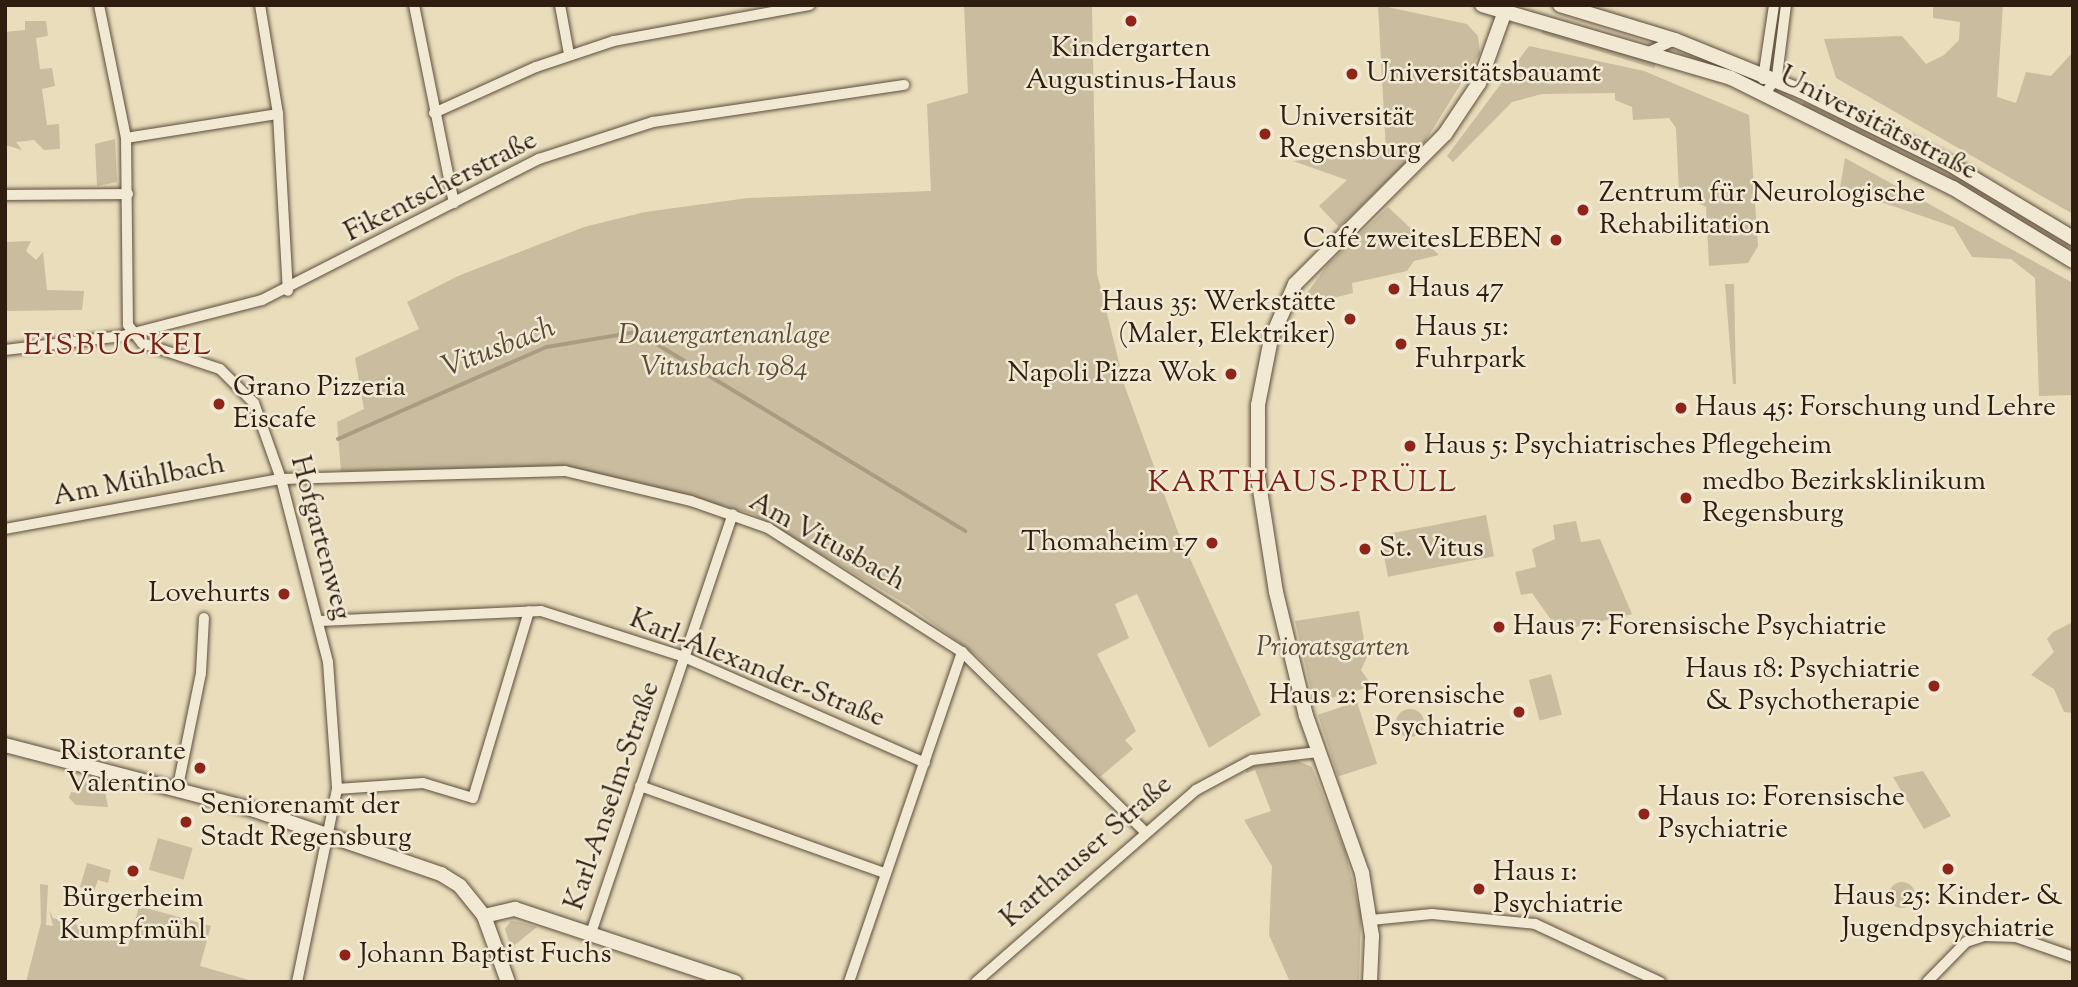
<!DOCTYPE html>
<html>
<head>
<meta charset="utf-8">
<style>
	body { margin:0 }
	#map { position:relative; width:2078px; height:987px; overflow:hidden; background:#e9ddbc; font-family:"Sorts Mill Goudy",serif }
	div>[style] { position:absolute }
	.green>* { inset:0; background:#c9bc9f; transform-origin:0 0 }
	.round { border-radius:50% }
	.stream>* { height:3.5px; margin:-1.75px; padding:0 1.75px; transform-origin:1.75px; border-radius:1.75px; background:#aa9c82 }
	.roads { filter:drop-shadow(0 0 2px #5e4d3b) drop-shadow(0 0 2px #5e4d3b) }
	.street>* { height:10px; margin:-5px; padding:0 5px; transform-origin:5px; border-radius:5px; background:#f1e9d3 }
	.secondary>* { height:14px; margin:-7px; padding:0 7px; transform-origin:7px; border-radius:7px; background:#f1e9d3 }
	.dots>* { width:19px; height:19px; translate:-50% -50%; box-sizing:border-box; border:4px solid #f1e9d3; border-radius:50% }
	span { translate:-50% -50%; white-space:nowrap; text-align:center; line-height:1.15; -webkit-text-stroke:5px #f1e9d3; paint-order:stroke }
	.poi-label { font-size:28px; color:#2f1d10 }
	.left { translate:0 -50%; text-align:left }
	.right { translate:-100% -50%; text-align:right }
	.street-label { font-size:28px; color:#2f1d10 }
	.park-label { font-size:28px; color:#5d4d3b; font-style:italic }
	.neighbourhood-label { font-size:30px; color:#7a1f14; letter-spacing:2px }
	.water-label { font-size:30px; color:#5a4938; font-style:italic }
	.frame { position:absolute; inset:0; border:7px solid #2f1d10; pointer-events:none }
</style>
</head>
<body>
<div id="map">
	<div class="green">
		<i style="clip-path:polygon(964px 5px,1092px 5px,1097px 273px,1125px 387px,1178px 532px,1261px 715px,1209px 748px,1137px 594px,1115px 604px,1129px 638px,1097px 654px,1136px 731px,1125px 740px,1133px 749px,1100px 777px,976px 655px,909px 606px,753px 514px,568px 466px,341px 471px,337px 422px,364px 409px,355px 358px,419px 329px,407px 302px,458px 276px,584px 227px,645px 212px,748px 198px,931px 191px,927px 104px,968px 93px)"></i>
		<i style="clip-path:polygon(1378px 5px,1467px 24px,1478px 36px,1480px 53px,1421px 148px,1339px 227px,1319px 206px,1347px 180px,1293px 161px,1386px 151px)"></i>
		<i style="clip-path:polygon(1933px 5px,2003px 5px,1997px 97px,2016px 103px,2026px 72px,2051px 76px,2073px 52px,2073px 214px,1836px 78px,1824px 39px,1902px 36px,1926px 64px,1944px 55px,1959px 40px,1960px 22px,1933px 18px)"></i>
		<i style="clip-path:polygon(25px 21px,46px 21px,48px 36px,36px 38px,40px 69px,52px 68px,55px 86px,42px 89px,47px 125px,59px 124px,60px 149px,44px 150px,34px 140px,16px 142px,22px 150px,5px 145px,5px 32px,25px 30px)"></i>
		<i style="left:1543px;top:28px;width:118px;height:6px;rotate:17deg"></i>
		<i style="clip-path:polygon(1529px 46px,1644px 71px,1749px 115px,1758px 246px,1748px 263px,1709px 266px,1706px 207px,1693px 201px,1692px 192px,1679px 192px,1676px 128px,1669px 118px,1633px 120px,1632px 107px,1615px 100px,1615px 93px,1542px 94px,1512px 102px,1453px 162px,1447px 156px)"></i>
		<i style="clip-path:polygon(1804px 102px,1917px 152px,2073px 244px,2073px 254px,1915px 161px,1802px 107px)"></i>
		<i style="clip-path:polygon(115px 139px,117px 182px,97px 186px,95px 144px)"></i>
		<i style="clip-path:polygon(1845px 158px,2073px 283px,2073px 395px,2039px 396px,2035px 278px,2011px 259px,1972px 257px,1954px 227px,1840px 188px)"></i>
		<i style="clip-path:polygon(1388px 207px,1439px 255px,1414px 261px,1407px 271px,1352px 283px,1353px 293px,1297px 307px,1328px 264px)"></i>
		<i style="clip-path:polygon(31px 241px,26px 251px,36px 260px,43px 252px,47px 290px,84px 291px,82px 310px,5px 311px,5px 242px)"></i>
		<i style="clip-path:polygon(1725px 284px,1734px 284px,1736px 384px,1733px 384px)"></i>
		<i style="left:1486px;top:515px;width:42px;height:108px;rotate:79deg"></i>
		<i style="clip-path:polygon(1576px 521px,1581px 542px,1600px 539px,1632px 614px,1559px 631px,1532px 593px,1521px 595px,1515px 572px,1536px 567px,1532px 549px,1555px 539px,1553px 525px)"></i>
		<i style="clip-path:polygon(1359px 611px,1367px 657px,1361px 670px,1372px 686px,1314px 703px,1295px 621px)"></i>
		<i style="clip-path:polygon(2073px 622px,2073px 713px,2064px 712px,2054px 689px,2031px 675px,2054px 652px,2047px 639px,2053px 632px)"></i>
		<i style="left:1551px;top:674px;width:42px;height:23px;rotate:75deg"></i>
		<i style="left:1357px;top:702px;width:65px;height:41px;rotate:72deg"></i>
		<i class="round" style="left:1396px;top:709px;width:28px;height:28px"></i>
		<i style="clip-path:polygon(1293px 759px,1312px 767px,1345px 851px,1361px 915px,1359px 982px,1290px 982px,1269px 935px,1272px 866px,1244px 820px,1271px 811px,1255px 770px,1247px 773px,1244px 768px)"></i>
		<i style="clip-path:polygon(1923px 771px,1951px 816px,1924px 829px,1893px 777px)"></i>
		<i style="clip-path:polygon(74px 778px,104px 786px,108px 807px,76px 805px,69px 798px,71px 792px,79px 793px)"></i>
		<i style="left:158px;top:838px;width:36px;height:33px;rotate:16deg"></i>
		<i style="clip-path:polygon(87px 863px,111px 870px,108px 883px,98px 880px,94px 891px,80px 887px)"></i>
		<i class="round" style="left:1889px;top:882px;width:26px;height:26px"></i>
		<i style="clip-path:polygon(40px 884px,48px 885px,46px 925px,53px 926px,49px 910px,53px 918px,124px 938px,128px 947px,139px 906px,211px 926px,200px 966px,256px 982px,26px 982px,41px 923px)"></i>
		<i style="clip-path:polygon(511px 921px,519px 922px,537px 927px,511px 948px,505px 929px)"></i>
	</div>
	<div class="stream">
		<i style="left:338px;top:439px;width:228px;rotate:-23.8deg"></i>
		<i style="left:547px;top:347px;width:91px;rotate:-9.5deg"></i>
		<i style="left:637px;top:332px;width:384px;rotate:31.2deg"></i>
	</div>
	<div class="roads">
		<div class="street">
			<i style="left:99px;top:5px;width:136px;rotate:78.5deg"></i>
			<i style="left:126px;top:138px;width:187px;rotate:89.4deg"></i>
			<i style="left:128px;top:325px;width:23px;rotate:52deg"></i>
			<i style="left:142px;top:343px;width:82px;rotate:18.4deg"></i>
			<i style="left:220px;top:369px;width:48px;rotate:45deg"></i>
			<i style="left:254px;top:403px;width:81px;rotate:70.4deg"></i>
			<i style="left:281px;top:479px;width:189px;rotate:75.6deg"></i>
			<i style="left:328px;top:662px;width:127px;rotate:85.9deg"></i>
			<i style="left:337px;top:789px;width:197px;rotate:101.7deg"></i>
			<i style="left:260px;top:5px;width:110px;rotate:80.6deg"></i>
			<i style="left:278px;top:114px;width:177px;rotate:86.8deg"></i>
			<i style="left:414px;top:5px;width:202px;rotate:78.6deg"></i>
			<i style="left:560px;top:5px;width:50px;rotate:79.6deg"></i>
			<i style="left:1651px;top:51px;width:26px;rotate:-25deg"></i>
			<i style="left:1763px;top:79px;width:75px;rotate:-81.5deg"></i>
			<i style="left:1765px;top:94px;width:22px;rotate:-56deg"></i>
			<i style="left:1777px;top:76px;width:72px;rotate:-82.8deg"></i>
			<i style="left:434px;top:113px;width:112px;rotate:-24.3deg"></i>
			<i style="left:536px;top:67px;width:82px;rotate:-18.4deg"></i>
			<i style="left:614px;top:41px;width:199px;rotate:-10.4deg"></i>
			<i style="left:126px;top:138px;width:154px;rotate:-9deg"></i>
			<i style="left:5px;top:195px;width:123px;rotate:-0.5deg"></i>
			<i style="left:5px;top:350px;width:118px;rotate:-6.8deg"></i>
			<i style="left:122px;top:336px;width:145px;rotate:-14.4deg"></i>
			<i style="left:262px;top:300px;width:311px;rotate:-27deg"></i>
			<i style="left:539px;top:159px;width:120px;rotate:-18deg"></i>
			<i style="left:653px;top:122px;width:254px;rotate:-8.4deg"></i>
			<i style="left:5px;top:529px;width:280px;rotate:-10.3deg"></i>
			<i style="left:281px;top:479px;width:284px;rotate:-1.6deg"></i>
			<i style="left:565px;top:471px;width:130px;rotate:13.4deg"></i>
			<i style="left:691px;top:501px;width:82px;rotate:19.3deg"></i>
			<i style="left:768px;top:528px;width:230px;rotate:32.6deg"></i>
			<i style="left:962px;top:652px;width:254px;rotate:44.5deg"></i>
			<i style="left:320px;top:621px;width:221px;rotate:-2.6deg"></i>
			<i style="left:541px;top:611px;width:150px;rotate:17.8deg"></i>
			<i style="left:684px;top:657px;width:263px;rotate:23.7deg"></i>
			<i style="left:640px;top:786px;width:260px;rotate:19.6deg"></i>
			<i style="left:337px;top:789px;width:86px;rotate:-4deg"></i>
			<i style="left:423px;top:783px;width:52px;rotate:16.7deg"></i>
			<i style="left:473px;top:798px;width:195px;rotate:-73.3deg"></i>
			<i style="left:177px;top:791px;width:120px;rotate:-78.5deg"></i>
			<i style="left:201px;top:673px;width:55px;rotate:-86.9deg"></i>
			<i style="left:1371px;top:920px;width:61px;rotate:-5.6deg"></i>
			<i style="left:1432px;top:914px;width:103px;rotate:5.5deg"></i>
			<i style="left:1535px;top:924px;width:138px;rotate:24.9deg"></i>
			<i style="left:591px;top:933px;width:442px;rotate:-71.3deg"></i>
			<i style="left:849px;top:982px;width:349px;rotate:-71.1deg"></i>
			<i style="left:976px;top:982px;width:292px;rotate:-41.1deg"></i>
			<i style="left:1196px;top:790px;width:64px;rotate:-28.2deg"></i>
			<i style="left:1252px;top:760px;width:66px;rotate:-6.9deg"></i>
			<i style="left:1927px;top:982px;width:56px;rotate:-45.7deg"></i>
			<i style="left:1966px;top:942px;width:20px;rotate:-18deg"></i>
			<i style="left:1985px;top:936px;width:31px;rotate:2deg"></i>
			<i style="left:2016px;top:937px;width:60px;rotate:19.3deg"></i>
		</div>
		<div class="secondary">
			<i style="left:1482px;top:5px;width:259px;rotate:16.3deg"></i>
			<i style="left:1731px;top:78px;width:248px;rotate:26.4deg"></i>
			<i style="left:1953px;top:188px;width:140px;rotate:31.3deg"></i>
			<i style="left:1560px;top:5px;width:120px;rotate:16.9deg"></i>
			<i style="left:1675px;top:40px;width:136px;rotate:22deg"></i>
			<i style="left:1801px;top:91px;width:164px;rotate:26.1deg"></i>
			<i style="left:1948px;top:163px;width:146px;rotate:31deg"></i>
			<i style="left:5px;top:745px;width:257px;rotate:14.6deg"></i>
			<i style="left:254px;top:810px;width:198px;rotate:18.9deg"></i>
			<i style="left:441px;top:874px;width:22px;rotate:32deg"></i>
			<i style="left:460px;top:886px;width:38px;rotate:51deg"></i>
			<i style="left:484px;top:916px;width:70px;rotate:70deg"></i>
			<i style="left:484px;top:916px;width:32px;rotate:-13deg"></i>
			<i style="left:515px;top:909px;width:232px;rotate:18.4deg"></i>
			<i style="left:1370px;top:982px;width:46px;rotate:-87.5deg"></i>
			<i style="left:1372px;top:936px;width:64px;rotate:-99deg"></i>
			<i style="left:1362px;top:873px;width:167px;rotate:-109.6deg"></i>
			<i style="left:1306px;top:716px;width:128px;rotate:-103.6deg"></i>
			<i style="left:1276px;top:592px;width:116px;rotate:-98.9deg"></i>
			<i style="left:1258px;top:477px;width:72px;rotate:-90deg"></i>
			<i style="left:1258px;top:405px;width:67px;rotate:-78.9deg"></i>
			<i style="left:1271px;top:339px;width:60px;rotate:-66.4deg"></i>
			<i style="left:1295px;top:284px;width:212px;rotate:-45deg"></i>
			<i style="left:1445px;top:134px;width:61px;rotate:-56.3deg"></i>
			<i style="left:1479px;top:83px;width:77px;rotate:-70.1deg"></i>
		</div>
	</div>
	<div class="dots">
		<i style="left:1131px;top:21px;background:#8f2418"></i>
		<i style="left:1352px;top:74px;background:#8f2418"></i>
		<i style="left:1265px;top:134px;background:#8f2418"></i>
		<i style="left:1583px;top:210px;background:#8f2418"></i>
		<i style="left:1556px;top:240px;background:#8f2418"></i>
		<i style="left:1394px;top:289px;background:#8f2418"></i>
		<i style="left:1350px;top:319px;background:#8f2418"></i>
		<i style="left:1401px;top:344px;background:#8f2418"></i>
		<i style="left:1231px;top:374px;background:#8f2418"></i>
		<i style="left:219px;top:404px;background:#8f2418"></i>
		<i style="left:1681px;top:408px;background:#8f2418"></i>
		<i style="left:1410px;top:446px;background:#8f2418"></i>
		<i style="left:1686px;top:498px;background:#8f2418"></i>
		<i style="left:1212px;top:543px;background:#8f2418"></i>
		<i style="left:1365px;top:549px;background:#8f2418"></i>
		<i style="left:284px;top:594px;background:#8f2418"></i>
		<i style="left:1499px;top:627px;background:#8f2418"></i>
		<i style="left:1934px;top:686px;background:#8f2418"></i>
		<i style="left:1519px;top:712px;background:#8f2418"></i>
		<i style="left:200px;top:768px;background:#8f2418"></i>
		<i style="left:1644px;top:814px;background:#8f2418"></i>
		<i style="left:186px;top:822px;background:#8f2418"></i>
		<i style="left:1948px;top:869px;background:#8f2418"></i>
		<i style="left:133px;top:871px;background:#8f2418"></i>
		<i style="left:1479px;top:889px;background:#8f2418"></i>
		<i style="left:345px;top:955px;background:#8f2418"></i>
	</div>
	<div class="poi-label">
		<span style="left:1131px;top:65px">Kindergarten<br>Augustinus-Haus</span>
		<span class="left" style="left:1366px;top:74px">Universitätsbauamt</span>
		<span class="left" style="left:1279px;top:134px">Universität<br>Regensburg</span>
		<span class="left" style="left:1599px;top:210px">Zentrum für Neurologische<br>Rehabilitation</span>
		<span class="right" style="left:1542px;top:240px">Café zweitesLEBEN</span>
		<span class="left" style="left:1408px;top:289px">Haus 47</span>
		<span class="right" style="left:1336px;top:319px">Haus 35: Werkstätte<br>(Maler, Elektriker)</span>
		<span class="left" style="left:1415px;top:344px">Haus 51:<br>Fuhrpark</span>
		<span class="right" style="left:1217px;top:374px">Napoli Pizza Wok</span>
		<span class="left" style="left:233px;top:404px">Grano Pizzeria<br>Eiscafe</span>
		<span class="left" style="left:1695px;top:408px">Haus 45: Forschung und Lehre</span>
		<span class="left" style="left:1424px;top:446px">Haus 5: Psychiatrisches Pflegeheim</span>
		<span class="left" style="left:1702px;top:498px">medbo Bezirksklinikum<br>Regensburg</span>
		<span class="right" style="left:1198px;top:543px">Thomaheim 17</span>
		<span class="left" style="left:1379px;top:549px">St. Vitus</span>
		<span class="right" style="left:270px;top:594px">Lovehurts</span>
		<span class="left" style="left:1513px;top:627px">Haus 7: Forensische Psychiatrie</span>
		<span class="right" style="left:1920px;top:686px">Haus 18: Psychiatrie<br>&amp; Psychotherapie</span>
		<span class="right" style="left:1505px;top:712px">Haus 2: Forensische<br>Psychiatrie</span>
		<span class="right" style="left:186px;top:768px">Ristorante<br>Valentino</span>
		<span class="left" style="left:1658px;top:814px">Haus 10: Forensische<br>Psychiatrie</span>
		<span class="left" style="left:200px;top:822px">Seniorenamt der<br>Stadt Regensburg</span>
		<span class="left" style="left:1493px;top:889px">Haus 1:<br>Psychiatrie</span>
		<span style="left:1948px;top:913px">Haus 25: Kinder- &amp;<br>Jugendpsychiatrie</span>
		<span style="left:133px;top:915px">Bürgerheim<br>Kumpfmühl</span>
		<span class="left" style="left:359px;top:955px">Johann Baptist Fuchs</span>
	</div>
	<div class="street-label">
		<span style="left:1878px;top:124px;rotate:27deg">Universitätsstraße</span>
		<span style="left:441px;top:187px;rotate:-27deg">Fikentscherstraße</span>
		<span style="left:139px;top:481px;rotate:-11deg">Am Mühlbach</span>
		<span style="left:320px;top:538px;rotate:75deg">Hofgartenweg</span>
		<span style="left:827px;top:542px;rotate:29deg">Am Vitusbach</span>
		<span style="left:757px;top:669px;rotate:22deg">Karl-Alexander-Straße</span>
		<span style="left:613px;top:796px;rotate:-71deg">Karl-Anselm-Straße</span>
		<span style="left:1087px;top:852px;rotate:-41deg">Karthauser Straße</span>
	</div>
	<div class="park-label">
		<span style="left:724px;top:352px">Dauergartenanlage<br>Vitusbach 1984</span>
		<span style="left:1333px;top:648px">Prioratsgarten</span>
	</div>
	<div class="neighbourhood-label">
		<span style="left:118px;top:347px">EISBUCKEL</span>
		<span style="left:1303px;top:484px">KARTHAUS-PRÜLL</span>
	</div>
	<div class="water-label">
		<span style="left:499px;top:349px;rotate:-21deg">Vitusbach</span>
	</div>
	<div class="frame"></div>
</div>
</body>
</html>
